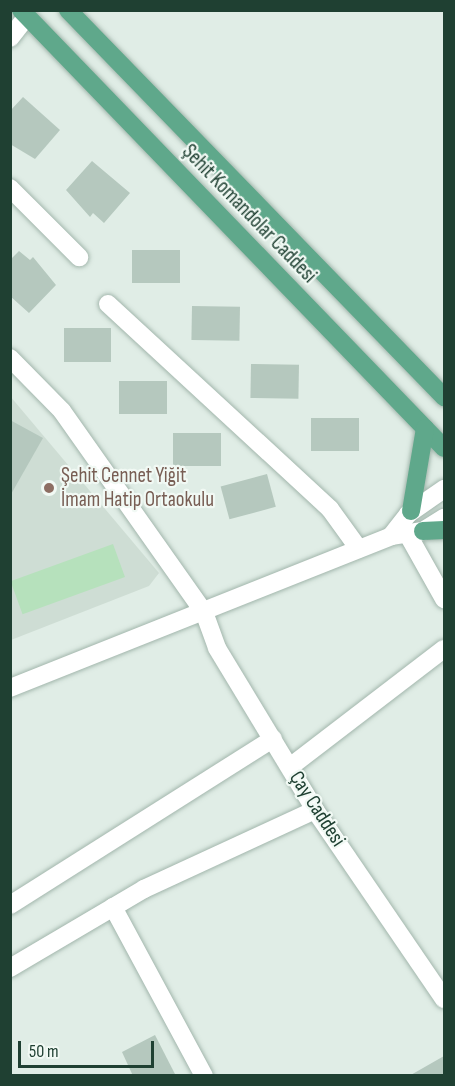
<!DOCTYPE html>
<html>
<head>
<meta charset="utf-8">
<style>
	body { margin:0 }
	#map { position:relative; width:455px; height:1086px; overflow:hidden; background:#e0ede6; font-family:"Sofia Sans Condensed",sans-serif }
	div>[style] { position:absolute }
	.built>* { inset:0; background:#ceddd4 }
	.green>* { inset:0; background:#b6e1bc; transform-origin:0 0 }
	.building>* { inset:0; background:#b5c8be; transform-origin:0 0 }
	.roads { filter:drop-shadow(0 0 2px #a2b6ac) drop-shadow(0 0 2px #a2b6ac) }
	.minor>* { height:18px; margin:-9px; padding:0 9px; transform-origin:9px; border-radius:9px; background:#fff }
	.major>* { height:18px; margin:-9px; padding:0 9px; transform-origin:9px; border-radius:9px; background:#5fa88b }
	.dots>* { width:16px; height:16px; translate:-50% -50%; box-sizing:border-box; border:3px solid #f1f9f4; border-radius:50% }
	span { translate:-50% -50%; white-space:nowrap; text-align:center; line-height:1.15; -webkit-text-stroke:4.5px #f1f9f4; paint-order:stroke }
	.street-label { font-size:21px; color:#1f4032 }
	.education-label { font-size:21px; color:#785e54 }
	.left { translate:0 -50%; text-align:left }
	.frame { position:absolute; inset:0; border:12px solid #1f4032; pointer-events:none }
	.scale { position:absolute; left:18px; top:1041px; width:136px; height:27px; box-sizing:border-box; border:3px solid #1f4032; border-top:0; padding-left:8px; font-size:18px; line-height:21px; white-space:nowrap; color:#1f4032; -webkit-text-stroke:4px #f1f9f4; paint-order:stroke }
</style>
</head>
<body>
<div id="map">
	<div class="built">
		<i style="clip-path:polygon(10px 396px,159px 573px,149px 586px,11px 640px)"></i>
	</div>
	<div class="green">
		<i style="left:113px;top:544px;width:35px;height:109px;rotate:70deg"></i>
	</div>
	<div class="building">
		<i style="clip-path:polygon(23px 97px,60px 130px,35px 159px,10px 144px,10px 111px)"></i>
		<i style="clip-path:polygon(92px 161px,130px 193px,104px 223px,93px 213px,90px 217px,66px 190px)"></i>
		<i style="left:132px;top:250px;width:48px;height:33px"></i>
		<i style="clip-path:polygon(19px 251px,30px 260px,33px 257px,56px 285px,29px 313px,10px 296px,10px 260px)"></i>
		<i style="left:192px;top:306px;width:48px;height:34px;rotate:1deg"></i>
		<i style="left:64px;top:328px;width:47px;height:34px"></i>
		<i style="left:251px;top:364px;width:48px;height:34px;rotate:1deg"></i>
		<i style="left:119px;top:381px;width:48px;height:33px"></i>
		<i style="left:311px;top:418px;width:48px;height:33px"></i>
		<i style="clip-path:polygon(10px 420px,43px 438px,10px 496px)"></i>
		<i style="left:173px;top:433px;width:48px;height:33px"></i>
		<i style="left:267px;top:474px;width:34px;height:48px;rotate:75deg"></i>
		<i style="clip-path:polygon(155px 1035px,176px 1076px,133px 1076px,122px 1052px)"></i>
		<i style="clip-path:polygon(444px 1056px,444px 1076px,409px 1076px)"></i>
	</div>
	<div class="roads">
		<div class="minor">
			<i style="left:10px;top:38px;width:28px;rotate:-52deg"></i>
			<i style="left:10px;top:188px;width:98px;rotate:45deg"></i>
			<i style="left:108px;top:304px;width:302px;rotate:42.7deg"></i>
			<i style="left:330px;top:509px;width:49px;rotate:54.1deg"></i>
			<i style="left:10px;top:358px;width:74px;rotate:45.5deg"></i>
			<i style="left:62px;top:411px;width:246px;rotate:54.8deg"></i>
			<i style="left:204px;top:612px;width:38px;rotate:70deg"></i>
			<i style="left:217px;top:648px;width:189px;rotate:58.8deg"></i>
			<i style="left:315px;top:810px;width:229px;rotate:55.7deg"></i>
			<i style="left:407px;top:533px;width:76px;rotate:60.7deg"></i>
			<i style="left:391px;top:536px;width:28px;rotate:-52deg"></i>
			<i style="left:408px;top:514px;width:44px;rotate:-34.8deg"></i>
			<i style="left:10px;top:688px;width:410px;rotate:-21.7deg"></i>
			<i style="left:391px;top:536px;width:32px;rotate:-9deg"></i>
			<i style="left:423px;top:531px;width:25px;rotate:-32deg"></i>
			<i style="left:290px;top:767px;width:194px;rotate:-37.5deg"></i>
			<i style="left:10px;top:905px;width:311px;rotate:-32.3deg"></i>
			<i style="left:113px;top:907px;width:192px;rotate:61.7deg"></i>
			<i style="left:10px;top:968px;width:156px;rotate:-30.5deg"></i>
			<i style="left:144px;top:889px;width:188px;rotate:-24.8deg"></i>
		</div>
		<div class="major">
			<i style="left:21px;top:10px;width:609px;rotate:46deg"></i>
			<i style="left:68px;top:10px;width:540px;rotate:45.83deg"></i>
			<i style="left:411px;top:511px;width:84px;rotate:-80.4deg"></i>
			<i style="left:423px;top:531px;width:21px;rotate:-3deg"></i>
		</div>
	</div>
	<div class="dots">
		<i style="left:49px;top:488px;background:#8d6e63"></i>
	</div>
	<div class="street-label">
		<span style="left:249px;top:214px;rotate:46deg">Şehit Komandolar Caddesi</span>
		<span style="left:317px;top:809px;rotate:57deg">Çay Caddesi</span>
	</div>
	<div class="education-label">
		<span class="left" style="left:61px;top:488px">Şehit Cennet Yiğit<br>İmam Hatip Ortaokulu</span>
	</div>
	<div class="frame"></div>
	<div class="scale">50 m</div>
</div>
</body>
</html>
